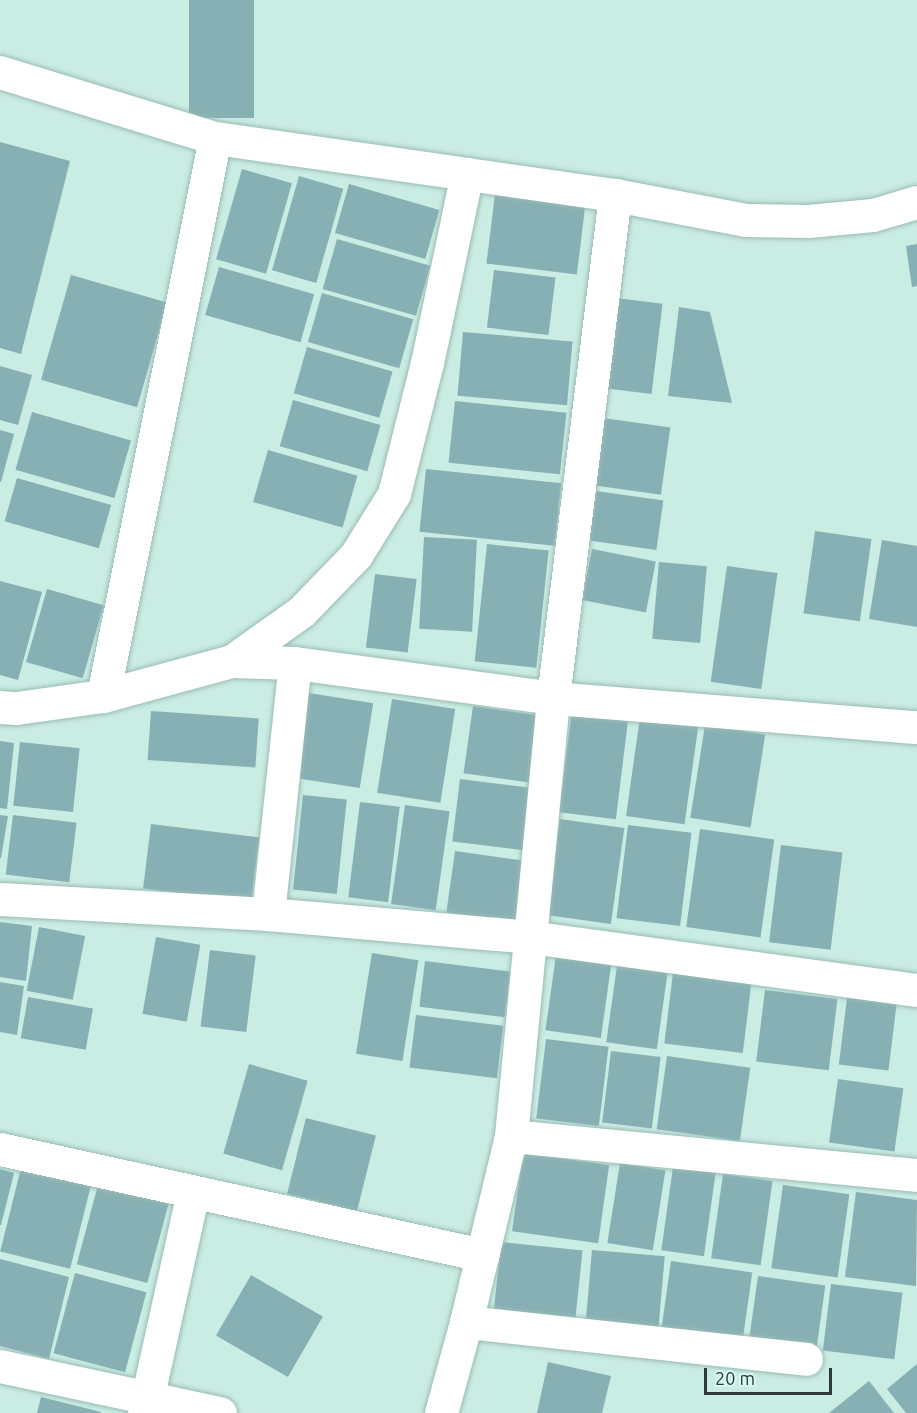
<!DOCTYPE html>
<html>
<head>
<meta charset="utf-8">
<style>
	body { margin:0 }
	#map { position:relative; width:917px; height:1413px; overflow:hidden; background:#c9ece3; font-family:Ubuntu,sans-serif }
	div>[style] { position:absolute }
	.building>* { inset:0; background:#87b0b5; transform-origin:0 0 }
	.roads { filter:drop-shadow(0 0 2px #99bbb3) drop-shadow(0 0 2px #99bbb3) }
	.street>* { height:33px; margin:-16.5px; padding:0 16.5px; transform-origin:16.5px; border-radius:16.5px; background:#fff }
	span { translate:-50% -50%; white-space:nowrap; text-align:center; line-height:1.15; -webkit-text-stroke:4.5px #d6f9f1; paint-order:stroke }
	.scale { position:absolute; left:704px; top:1368px; width:128px; height:27px; box-sizing:border-box; border:3px solid #2d3a37; border-top:0; padding-left:8px; font-size:18px; line-height:21px; white-space:nowrap; color:#2d3a37; -webkit-text-stroke:4px #d6f9f1; paint-order:stroke }
</style>
</head>
<body>
<div id="map">
	<div class="building">
		<i style="left:189px;top:0;width:65px;height:118px"></i>
		<i style="clip-path:polygon(0 142px,70px 161px,21px 354px,0 348px)"></i>
		<i style="left:242px;top:169px;width:52px;height:94px;rotate:16deg"></i>
		<i style="left:299px;top:176px;width:46px;height:98px;rotate:16deg"></i>
		<i style="left:349px;top:184px;width:94px;height:51px;rotate:16deg"></i>
		<i style="left:495px;top:194px;width:91px;height:70px;rotate:7deg"></i>
		<i style="left:337px;top:239px;width:97px;height:52px;rotate:16deg"></i>
		<i style="clip-path:polygon(917px 244px,917px 286px,912px 287px,906px 246px)"></i>
		<i style="left:219px;top:267px;width:99px;height:50px;rotate:16deg"></i>
		<i style="left:494px;top:270px;width:62px;height:58px;rotate:7deg"></i>
		<i style="left:71px;top:275px;width:100px;height:109px;rotate:16deg"></i>
		<i style="left:322px;top:293px;width:95px;height:51px;rotate:16deg"></i>
		<i style="left:608px;top:297px;width:55px;height:91px;rotate:7deg"></i>
		<i style="clip-path:polygon(679px 307px,710px 312px,732px 403px,668px 396px)"></i>
		<i style="left:463px;top:332px;width:110px;height:64px;rotate:5deg"></i>
		<i style="left:307px;top:347px;width:89px;height:48px;rotate:16deg"></i>
		<i style="clip-path:polygon(0 366px,32px 375px,18px 425px,0 420px)"></i>
		<i style="left:293px;top:400px;width:91px;height:48px;rotate:16deg"></i>
		<i style="left:455px;top:401px;width:112px;height:62px;rotate:6deg"></i>
		<i style="left:32px;top:412px;width:103px;height:60px;rotate:16deg"></i>
		<i style="left:603px;top:418px;width:68px;height:68px;rotate:8deg"></i>
		<i style="clip-path:polygon(0 430px,14px 434px,1px 482px,0 482px)"></i>
		<i style="left:268px;top:450px;width:93px;height:54px;rotate:16deg"></i>
		<i style="left:426px;top:469px;width:136px;height:63px;rotate:6deg"></i>
		<i style="left:17px;top:478px;width:98px;height:45px;rotate:16deg"></i>
		<i style="left:596px;top:491px;width:68px;height:50px;rotate:8deg"></i>
		<i style="left:815px;top:531px;width:57px;height:83px;rotate:8deg"></i>
		<i style="left:424px;top:537px;width:53px;height:92px;rotate:3deg"></i>
		<i style="clip-path:polygon(882px 540px,917px 546px,917px 627px,869px 619px)"></i>
		<i style="left:487px;top:544px;width:62px;height:118px;rotate:6deg"></i>
		<i style="left:592px;top:549px;width:65px;height:52px;rotate:11deg"></i>
		<i style="left:659px;top:562px;width:48px;height:77px;rotate:5deg"></i>
		<i style="left:727px;top:566px;width:51px;height:117px;rotate:8deg"></i>
		<i style="left:375px;top:574px;width:42px;height:74px;rotate:7deg"></i>
		<i style="clip-path:polygon(0 581px,42px 592px,18px 680px,0 675px)"></i>
		<i style="left:47px;top:589px;width:59px;height:76px;rotate:16deg"></i>
		<i style="left:309px;top:693px;width:65px;height:86px;rotate:9deg"></i>
		<i style="left:392px;top:699px;width:64px;height:95px;rotate:9deg"></i>
		<i style="left:473px;top:706px;width:68px;height:68px;rotate:8deg"></i>
		<i style="left:572px;top:709px;width:57px;height:104px;rotate:7deg"></i>
		<i style="left:151px;top:711px;width:108px;height:49px;rotate:4deg"></i>
		<i style="left:640px;top:717px;width:59px;height:100px;rotate:8deg"></i>
		<i style="left:705px;top:725px;width:61px;height:94px;rotate:9deg"></i>
		<i style="clip-path:polygon(0 741px,14px 743px,7px 809px,0 808px)"></i>
		<i style="left:20px;top:742px;width:60px;height:64px;rotate:6deg"></i>
		<i style="left:460px;top:779px;width:71px;height:63px;rotate:7deg"></i>
		<i style="left:303px;top:795px;width:44px;height:95px;rotate:6deg"></i>
		<i style="left:360px;top:802px;width:40px;height:96px;rotate:7deg"></i>
		<i style="left:405px;top:805px;width:45px;height:100px;rotate:8deg"></i>
		<i style="clip-path:polygon(0 815px,8px 816px,1px 858px,0 858px)"></i>
		<i style="left:13px;top:815px;width:64px;height:60px;rotate:7deg"></i>
		<i style="left:560px;top:819px;width:65px;height:97px;rotate:8deg"></i>
		<i style="left:151px;top:824px;width:109px;height:65px;rotate:7deg"></i>
		<i style="left:628px;top:825px;width:64px;height:94px;rotate:7deg"></i>
		<i style="left:700px;top:829px;width:75px;height:99px;rotate:8deg"></i>
		<i style="left:781px;top:845px;width:62px;height:98px;rotate:7deg"></i>
		<i style="left:455px;top:851px;width:69px;height:62px;rotate:8deg"></i>
		<i style="clip-path:polygon(0 922px,32px 926px,26px 981px,0 977px)"></i>
		<i style="left:39px;top:927px;width:47px;height:65px;rotate:11deg"></i>
		<i style="left:156px;top:937px;width:45px;height:78px;rotate:10deg"></i>
		<i style="left:210px;top:950px;width:46px;height:77px;rotate:7deg"></i>
		<i style="left:372px;top:953px;width:47px;height:102px;rotate:9deg"></i>
		<i style="left:556px;top:955px;width:56px;height:76px;rotate:8deg"></i>
		<i style="left:425px;top:961px;width:86px;height:46px;rotate:7deg"></i>
		<i style="left:617px;top:966px;width:51px;height:77px;rotate:8deg"></i>
		<i style="left:673px;top:973px;width:79px;height:71px;rotate:7deg"></i>
		<i style="clip-path:polygon(0 982px,24px 986px,17px 1035px,0 1032px)"></i>
		<i style="left:765px;top:990px;width:73px;height:72px;rotate:7deg"></i>
		<i style="left:28px;top:997px;width:66px;height:42px;rotate:10deg"></i>
		<i style="left:847px;top:998px;width:50px;height:67px;rotate:7deg"></i>
		<i style="left:416px;top:1015px;width:88px;height:53px;rotate:7deg"></i>
		<i style="left:546px;top:1039px;width:63px;height:80px;rotate:7deg"></i>
		<i style="left:611px;top:1051px;width:50px;height:72px;rotate:7deg"></i>
		<i style="left:667px;top:1056px;width:84px;height:74px;rotate:8deg"></i>
		<i style="left:249px;top:1064px;width:61px;height:93px;rotate:16deg"></i>
		<i style="left:838px;top:1079px;width:66px;height:64px;rotate:8deg"></i>
		<i style="left:306px;top:1118px;width:72px;height:78px;rotate:14deg"></i>
		<i style="left:523px;top:1153px;width:87px;height:79px;rotate:8deg"></i>
		<i style="left:620px;top:1163px;width:46px;height:81px;rotate:9deg"></i>
		<i style="left:673px;top:1167px;width:43px;height:84px;rotate:8deg"></i>
		<i style="left:21px;top:1168px;width:72px;height:86px;rotate:14deg"></i>
		<i style="clip-path:polygon(0 1169px,14px 1173px,1px 1225px,0 1225px)"></i>
		<i style="left:723px;top:1174px;width:50px;height:85px;rotate:8deg"></i>
		<i style="left:98px;top:1185px;width:73px;height:82px;rotate:15deg"></i>
		<i style="left:783px;top:1185px;width:67px;height:84px;rotate:8deg"></i>
		<i style="clip-path:polygon(856px 1192px,917px 1200px,916px 1286px,845px 1277px)"></i>
		<i style="left:501px;top:1242px;width:82px;height:68px;rotate:6deg"></i>
		<i style="left:592px;top:1250px;width:73px;height:76px;rotate:5deg"></i>
		<i style="clip-path:polygon(0 1259px,69px 1277px,49px 1359px,0 1346px)"></i>
		<i style="left:671px;top:1261px;width:82px;height:73px;rotate:8deg"></i>
		<i style="left:75px;top:1273px;width:74px;height:83px;rotate:15deg"></i>
		<i style="left:251px;top:1275px;width:83px;height:70px;rotate:30deg"></i>
		<i style="left:758px;top:1276px;width:68px;height:67px;rotate:8deg"></i>
		<i style="left:831px;top:1284px;width:72px;height:67px;rotate:7deg"></i>
		<i style="clip-path:polygon(548px 1362px,611px 1376px,602px 1413px,537px 1413px)"></i>
		<i style="clip-path:polygon(917px 1364px,917px 1413px,906px 1413px,887px 1389px)"></i>
		<i style="clip-path:polygon(869px 1381px,894px 1413px,829px 1413px)"></i>
		<i style="clip-path:polygon(41px 1397px,101px 1412px,101px 1413px,37px 1413px)"></i>
	</div>
	<div class="roads">
		<div class="street">
			<i style="left:0;top:72px;width:225px;rotate:17.1deg"></i>
			<i style="left:215px;top:138px;width:255px;rotate:8.1deg"></i>
			<i style="left:232px;top:661px;width:63px;rotate:1.8deg"></i>
			<i style="left:295px;top:663px;width:260px;rotate:7.7deg"></i>
			<i style="left:553px;top:698px;width:365px;rotate:4.6deg"></i>
			<i style="left:103px;top:696px;width:569px;rotate:-78.65deg"></i>
			<i style="left:0;top:707px;width:16px;rotate:4deg"></i>
			<i style="left:16px;top:708px;width:88px;rotate:-7.9deg"></i>
			<i style="left:103px;top:696px;width:134px;rotate:-15.2deg"></i>
			<i style="left:232px;top:661px;width:86px;rotate:-35.5deg"></i>
			<i style="left:302px;top:611px;width:78px;rotate:-46deg"></i>
			<i style="left:356px;top:555px;width:72px;rotate:-58.1deg"></i>
			<i style="left:394px;top:494px;width:135px;rotate:-75.9deg"></i>
			<i style="left:427px;top:363px;width:193px;rotate:-78.1deg"></i>
			<i style="left:467px;top:174px;width:149px;rotate:8.1deg"></i>
			<i style="left:615px;top:195px;width:133px;rotate:10.8deg"></i>
			<i style="left:746px;top:220px;width:62px;rotate:0.9deg"></i>
			<i style="left:808px;top:221px;width:65px;rotate:-5.3deg"></i>
			<i style="left:873px;top:215px;width:46px;rotate:-16.5deg"></i>
			<i style="left:0;top:899px;width:268px;rotate:3.2deg"></i>
			<i style="left:268px;top:914px;width:263px;rotate:5deg"></i>
			<i style="left:530px;top:937px;width:391px;rotate:7.8deg"></i>
			<i style="left:268px;top:914px;width:252px;rotate:-83.9deg"></i>
			<i style="left:511px;top:1136px;width:408px;rotate:5.5deg"></i>
			<i style="left:0;top:1149px;width:494px;rotate:12.4deg"></i>
			<i style="left:466px;top:1322px;width:342px;rotate:6.2deg"></i>
			<i style="left:0;top:1366px;width:225px;rotate:12.1deg"></i>
			<i style="left:144px;top:1413px;width:226px;rotate:-77.5deg"></i>
			<i style="left:441px;top:1413px;width:94px;rotate:-74.6deg"></i>
			<i style="left:466px;top:1322px;width:191px;rotate:-76.4deg"></i>
			<i style="left:511px;top:1136px;width:440px;rotate:-84.5deg"></i>
			<i style="left:553px;top:698px;width:507px;rotate:-82.97deg"></i>
		</div>
	</div>
	<div class="scale">20 m</div>
</div>
</body>
</html>
